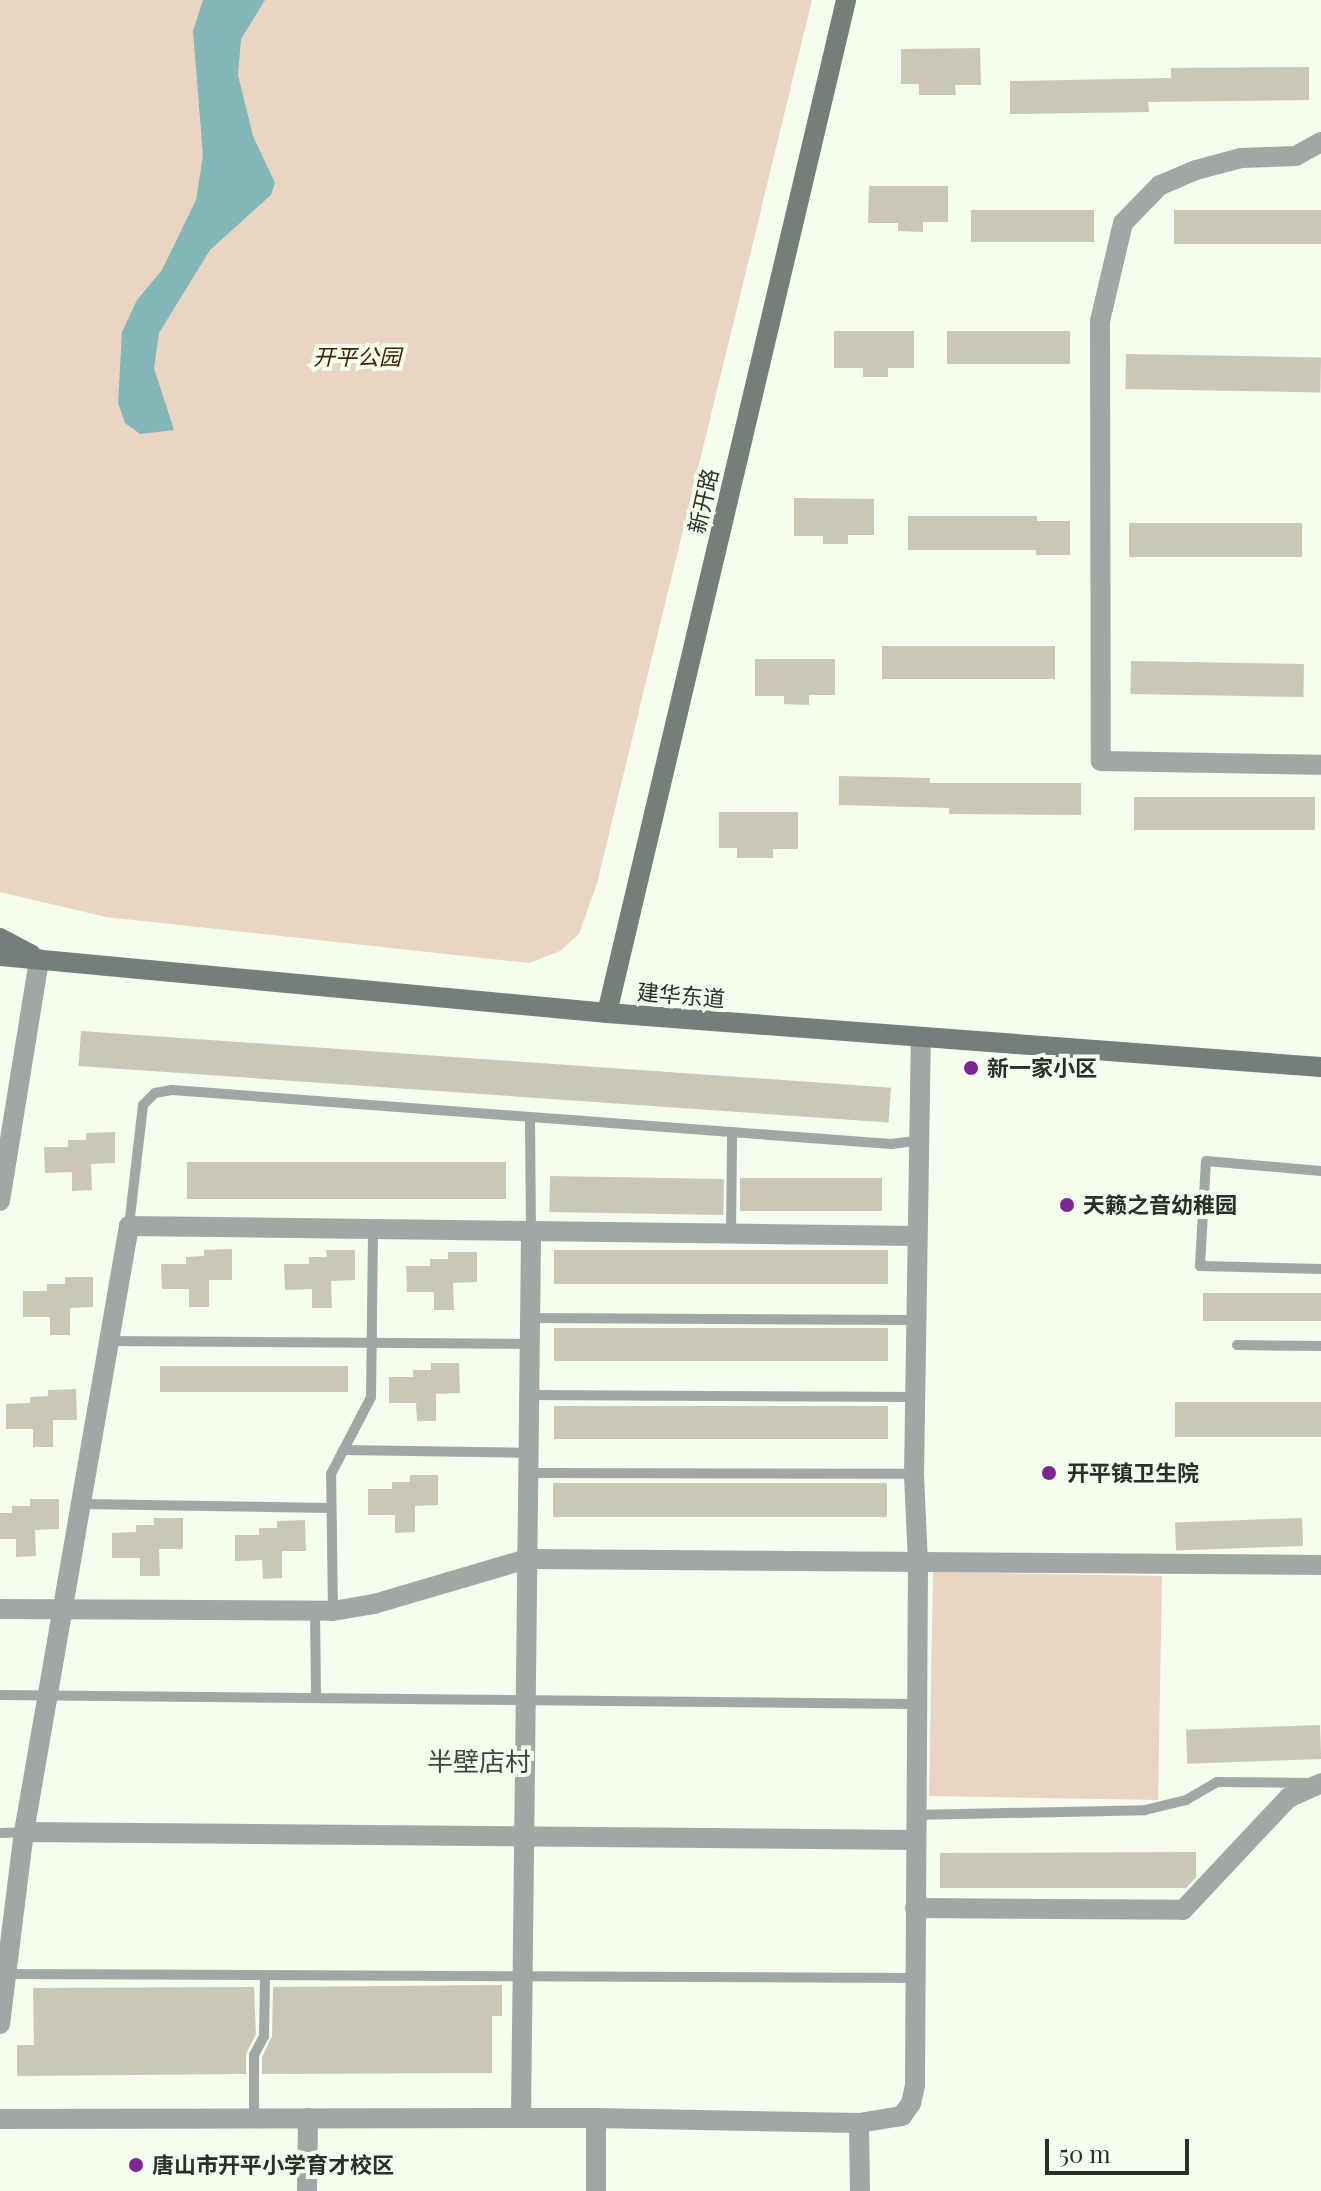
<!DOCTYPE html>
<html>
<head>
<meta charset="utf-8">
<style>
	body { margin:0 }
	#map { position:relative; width:1321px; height:2191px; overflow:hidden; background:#f4fdee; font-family:"Playfair Display","Noto Sans SC",serif }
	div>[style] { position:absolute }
	.green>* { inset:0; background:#ead4c2; transform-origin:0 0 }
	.water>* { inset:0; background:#83b6b9 }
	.building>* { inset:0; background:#cac7b7; transform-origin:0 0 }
	.service>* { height:10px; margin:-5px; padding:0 5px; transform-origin:5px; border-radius:5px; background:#a0a7a4 }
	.minor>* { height:20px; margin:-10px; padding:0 10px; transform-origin:10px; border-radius:10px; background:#a0a7a4 }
	.tertiary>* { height:20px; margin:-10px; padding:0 10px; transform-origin:10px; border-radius:10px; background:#a0a7a4 }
	.secondary>* { height:20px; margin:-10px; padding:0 10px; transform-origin:10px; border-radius:10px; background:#757f7a }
	.dots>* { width:22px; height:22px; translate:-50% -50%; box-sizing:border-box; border:4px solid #f4fdee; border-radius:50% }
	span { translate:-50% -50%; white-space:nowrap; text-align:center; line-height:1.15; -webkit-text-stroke:8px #f4fdee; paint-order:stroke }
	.park-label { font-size:22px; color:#422200; font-style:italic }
	.street-label { font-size:22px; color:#2b2e29 }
	.poi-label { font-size:22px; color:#2b2e29; font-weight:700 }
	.left { translate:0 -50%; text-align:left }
	.quarter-label { font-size:26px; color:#3f453a }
	.scale { position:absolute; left:1045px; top:2139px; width:144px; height:36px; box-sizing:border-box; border:4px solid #2b2e29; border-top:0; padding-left:10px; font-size:24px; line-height:28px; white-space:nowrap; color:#2b2e29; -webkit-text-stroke:6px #f4fdee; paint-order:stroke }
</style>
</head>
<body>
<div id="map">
	<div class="green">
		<i style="clip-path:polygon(0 0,812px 0,597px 883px,579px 934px,560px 951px,529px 963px,106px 917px,0 892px)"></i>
		<i style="left:933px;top:1572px;width:229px;height:224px;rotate:1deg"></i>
	</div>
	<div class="water">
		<i style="clip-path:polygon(203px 0,265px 0,241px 39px,238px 75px,253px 136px,275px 183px,271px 195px,210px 250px,159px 333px,154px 368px,174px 430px,140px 434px,125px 423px,118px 403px,122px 332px,137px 300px,162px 270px,196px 200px,203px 156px,193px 31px)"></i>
	</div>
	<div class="building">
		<i style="clip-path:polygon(980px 48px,981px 85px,955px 85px,956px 95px,919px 95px,919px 84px,901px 84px,901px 49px)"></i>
		<i style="clip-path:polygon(1309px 67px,1309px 100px,1148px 102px,1149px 112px,1010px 114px,1010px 81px,1171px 78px,1171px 68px)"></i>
		<i style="clip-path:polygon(869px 186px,948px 186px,948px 222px,923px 222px,923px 232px,898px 231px,898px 223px,868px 223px)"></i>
		<i style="left:971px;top:210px;width:123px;height:32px"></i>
		<i style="left:1174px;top:210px;width:147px;height:34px"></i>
		<i style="clip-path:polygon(834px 331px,914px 331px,914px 368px,888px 368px,888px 377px,863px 377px,863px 368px,834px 368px)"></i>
		<i style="left:947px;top:331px;width:123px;height:33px"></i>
		<i style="left:1126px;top:354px;width:195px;height:35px;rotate:1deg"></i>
		<i style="clip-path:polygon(794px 498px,874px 499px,874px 535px,848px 535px,848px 544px,823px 544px,823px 536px,794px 536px)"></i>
		<i style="clip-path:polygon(908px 516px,1037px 516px,1037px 521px,1070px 521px,1070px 555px,1036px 555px,1036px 550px,908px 550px)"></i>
		<i style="left:1129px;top:523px;width:173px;height:34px"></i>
		<i style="left:882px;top:646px;width:173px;height:33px"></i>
		<i style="clip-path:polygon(755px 659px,835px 659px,835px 695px,809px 695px,809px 705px,784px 704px,784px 696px,755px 696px)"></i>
		<i style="left:1131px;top:661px;width:173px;height:33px;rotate:1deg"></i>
		<i style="clip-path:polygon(839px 776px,930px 778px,930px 783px,1081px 783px,1081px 815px,949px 814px,949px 808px,839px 805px)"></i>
		<i style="left:1134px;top:797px;width:181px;height:33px"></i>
		<i style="clip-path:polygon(719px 812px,798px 812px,798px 849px,773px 849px,773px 858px,737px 858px,737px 848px,719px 848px)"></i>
		<i style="left:81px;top:1031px;width:812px;height:35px;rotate:4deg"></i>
		<i style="clip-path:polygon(115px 1132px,115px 1163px,91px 1164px,92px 1190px,72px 1191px,72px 1172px,45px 1173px,44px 1147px,68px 1147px,68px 1140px,86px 1140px,86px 1133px)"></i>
		<i style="left:506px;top:1162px;width:37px;height:319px;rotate:90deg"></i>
		<i style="left:550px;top:1176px;width:174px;height:36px;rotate:1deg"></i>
		<i style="left:740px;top:1178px;width:142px;height:33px"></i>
		<i style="clip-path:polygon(232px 1249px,232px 1280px,209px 1280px,209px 1307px,189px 1307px,189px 1289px,162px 1289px,161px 1264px,186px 1264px,186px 1257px,204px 1256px,204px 1250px)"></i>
		<i style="clip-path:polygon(326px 1250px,355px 1250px,355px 1280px,331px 1281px,332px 1308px,312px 1308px,312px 1289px,285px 1290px,284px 1264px,309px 1264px,309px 1257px,327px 1257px)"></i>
		<i style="left:554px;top:1250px;width:334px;height:34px"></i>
		<i style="clip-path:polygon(448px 1252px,477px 1252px,477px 1282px,453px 1283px,454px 1310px,434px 1310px,434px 1292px,407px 1292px,406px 1266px,430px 1266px,430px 1259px,448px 1259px)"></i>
		<i style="clip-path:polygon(65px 1277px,93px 1277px,93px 1307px,70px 1308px,70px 1335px,50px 1335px,50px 1317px,23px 1317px,23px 1291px,47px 1291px,47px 1284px,65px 1284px)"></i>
		<i style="left:1321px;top:1293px;width:28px;height:118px;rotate:90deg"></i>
		<i style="left:554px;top:1328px;width:334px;height:33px"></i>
		<i style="clip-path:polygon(431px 1363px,459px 1363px,460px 1393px,436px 1394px,436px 1421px,417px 1421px,416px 1403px,389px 1403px,389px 1377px,413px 1377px,413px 1370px,431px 1370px)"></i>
		<i style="left:348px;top:1366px;width:26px;height:188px;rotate:90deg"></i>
		<i style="clip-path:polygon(76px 1389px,77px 1420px,53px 1420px,53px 1447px,33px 1447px,33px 1429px,6px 1429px,6px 1404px,30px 1403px,30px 1397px,48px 1396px,48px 1390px)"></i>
		<i style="left:1175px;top:1402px;width:146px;height:35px"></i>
		<i style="left:554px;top:1406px;width:334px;height:33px"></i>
		<i style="clip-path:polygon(410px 1475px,438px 1475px,438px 1505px,415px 1506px,415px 1532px,395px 1533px,395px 1515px,368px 1515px,368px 1489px,392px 1489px,392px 1482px,410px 1482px)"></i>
		<i style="left:553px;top:1483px;width:334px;height:34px"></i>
		<i style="clip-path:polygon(30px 1499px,59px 1499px,59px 1529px,35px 1530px,36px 1556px,16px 1557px,16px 1539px,0 1539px,0 1513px,12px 1513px,12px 1506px,30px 1506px)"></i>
		<i style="clip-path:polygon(154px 1518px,183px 1518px,183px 1549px,159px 1549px,160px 1576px,140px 1576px,140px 1558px,112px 1558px,112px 1533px,136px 1532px,136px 1525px,154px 1525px)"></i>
		<i style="left:1302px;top:1518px;width:28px;height:127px;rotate:88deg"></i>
		<i style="clip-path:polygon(305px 1520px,306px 1551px,282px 1551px,282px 1578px,263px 1579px,262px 1560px,235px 1561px,235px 1535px,259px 1535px,259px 1528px,277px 1528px,277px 1521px)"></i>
		<i style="left:1320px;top:1725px;width:34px;height:134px;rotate:88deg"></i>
		<i style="clip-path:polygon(1196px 1852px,1196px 1877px,1186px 1888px,940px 1888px,940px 1853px)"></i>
		<i style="clip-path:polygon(502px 1985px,502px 2016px,492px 2016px,492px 2073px,262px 2074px,262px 2057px,272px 2036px,273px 1987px)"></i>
		<i style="clip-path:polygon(254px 1987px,256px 2034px,246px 2054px,246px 2074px,17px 2076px,17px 2045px,34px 2045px,33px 1988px)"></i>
	</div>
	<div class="service">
		<i style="left:530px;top:1118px;width:113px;rotate:89.5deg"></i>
		<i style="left:1321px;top:1171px;width:115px;rotate:-175deg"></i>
		<i style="left:1206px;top:1161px;width:105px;rotate:93.3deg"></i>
		<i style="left:1200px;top:1266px;width:121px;rotate:1.4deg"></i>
		<i style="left:129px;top:1226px;width:122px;rotate:-83.4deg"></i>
		<i style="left:143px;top:1105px;width:17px;rotate:-45deg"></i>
		<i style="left:155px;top:1093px;width:17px;rotate:-10deg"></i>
		<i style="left:172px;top:1090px;width:721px;rotate:4.3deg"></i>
		<i style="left:891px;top:1144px;width:26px;rotate:-7deg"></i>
		<i style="left:731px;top:1234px;width:102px;rotate:-89.4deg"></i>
		<i style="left:529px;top:1318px;width:386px;rotate:0.3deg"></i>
		<i style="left:109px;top:1341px;width:420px;rotate:0.4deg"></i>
		<i style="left:1237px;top:1345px;width:84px;rotate:0.7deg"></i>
		<i style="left:529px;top:1395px;width:386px;rotate:0.3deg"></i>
		<i style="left:343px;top:1450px;width:185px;rotate:0.9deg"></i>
		<i style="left:528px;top:1473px;width:386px;rotate:0.1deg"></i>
		<i style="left:82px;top:1504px;width:248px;rotate:0.9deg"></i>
		<i style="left:333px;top:1611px;width:137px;rotate:-90.8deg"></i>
		<i style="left:331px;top:1474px;width:87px;rotate:-62.5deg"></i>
		<i style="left:371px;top:1397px;width:169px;rotate:-89.3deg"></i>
		<i style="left:315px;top:1613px;width:84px;rotate:89.3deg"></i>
		<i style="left:0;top:1695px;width:916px;rotate:0.56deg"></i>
		<i style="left:915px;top:1815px;width:230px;rotate:-1.2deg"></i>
		<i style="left:1145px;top:1810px;width:42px;rotate:-13.7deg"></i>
		<i style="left:1186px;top:1800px;width:36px;rotate:-30deg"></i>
		<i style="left:1217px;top:1782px;width:94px;rotate:0.6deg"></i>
		<i style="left:0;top:1833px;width:24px;rotate:-2deg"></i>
		<i style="left:6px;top:1974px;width:908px;rotate:0.25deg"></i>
		<i style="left:254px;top:2119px;width:64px;rotate:-90deg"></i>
		<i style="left:254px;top:2055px;width:21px;rotate:-62deg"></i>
		<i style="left:264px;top:2036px;width:60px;rotate:-89deg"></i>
	</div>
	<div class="minor">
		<i style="left:1321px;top:142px;width:29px;rotate:151deg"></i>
		<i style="left:1296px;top:156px;width:55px;rotate:177.9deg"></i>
		<i style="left:1241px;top:158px;width:47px;rotate:165.1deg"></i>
		<i style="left:1196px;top:170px;width:39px;rotate:157deg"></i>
		<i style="left:1160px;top:185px;width:53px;rotate:134.2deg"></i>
		<i style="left:1123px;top:223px;width:101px;rotate:103.2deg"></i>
		<i style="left:1100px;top:321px;width:440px;rotate:89.9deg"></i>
		<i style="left:1101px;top:761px;width:220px;rotate:1deg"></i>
		<i style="left:0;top:1609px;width:333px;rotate:0.3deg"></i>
		<i style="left:333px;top:1611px;width:42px;rotate:-9.7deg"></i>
		<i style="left:374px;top:1604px;width:159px;rotate:-16.4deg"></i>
		<i style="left:527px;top:1559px;width:794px;rotate:0.43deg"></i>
		<i style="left:24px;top:1832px;width:891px;rotate:0.51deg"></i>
		<i style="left:915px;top:1908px;width:268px;rotate:0.4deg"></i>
		<i style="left:1183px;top:1910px;width:154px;rotate:-46.8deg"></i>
		<i style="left:1288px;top:1798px;width:36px;rotate:-24deg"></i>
		<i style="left:0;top:2024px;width:193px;rotate:-82.9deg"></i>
		<i style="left:24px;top:1832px;width:615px;rotate:-80.17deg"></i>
		<i style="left:129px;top:1226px;width:788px;rotate:0.73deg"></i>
		<i style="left:521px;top:2118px;width:887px;rotate:-89.35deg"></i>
		<i style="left:596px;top:2118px;width:73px;rotate:90deg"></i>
		<i style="left:0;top:2119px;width:596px;rotate:-0.1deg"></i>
		<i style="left:596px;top:2118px;width:263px;rotate:1.1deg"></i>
		<i style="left:859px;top:2123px;width:44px;rotate:-9.2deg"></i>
		<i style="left:902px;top:2116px;width:16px;rotate:-55deg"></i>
		<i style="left:911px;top:2103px;width:18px;rotate:-77deg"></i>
		<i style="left:915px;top:2085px;width:522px;rotate:-89.67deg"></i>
		<i style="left:918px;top:1563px;width:89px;rotate:-92.6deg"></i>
		<i style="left:914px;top:1474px;width:436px;rotate:-89.1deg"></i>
		<i style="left:859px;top:2123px;width:68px;rotate:89.2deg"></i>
		<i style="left:307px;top:2191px;width:73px;rotate:-89.2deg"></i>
	</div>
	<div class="tertiary">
		<i style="left:0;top:1201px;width:245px;rotate:-80.8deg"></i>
	</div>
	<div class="secondary">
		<i style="left:0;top:938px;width:36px;rotate:28deg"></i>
		<i style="left:0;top:956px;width:610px;rotate:5.36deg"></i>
		<i style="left:607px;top:1013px;width:716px;rotate:4.33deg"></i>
		<i style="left:607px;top:1013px;width:1041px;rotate:-76.72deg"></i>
	</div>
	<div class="dots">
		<i style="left:971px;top:1068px;background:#7e2694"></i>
		<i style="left:1067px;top:1205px;background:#7e2694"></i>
		<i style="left:1049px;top:1473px;background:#7e2694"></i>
		<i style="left:136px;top:2165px;background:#7e2694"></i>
	</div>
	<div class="park-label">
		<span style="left:357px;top:357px">开平公园</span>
	</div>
	<div class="street-label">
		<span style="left:703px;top:501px;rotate:-77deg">新开路</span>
		<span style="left:681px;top:995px;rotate:5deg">建华东道</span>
	</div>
	<div class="poi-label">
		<span class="left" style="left:987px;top:1068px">新一家小区</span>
		<span class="left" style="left:1083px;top:1205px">天籁之音幼稚园</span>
		<span class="left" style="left:1067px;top:1473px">开平镇卫生院</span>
		<span class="left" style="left:152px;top:2165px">唐山市开平小学育才校区</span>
	</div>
	<div class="quarter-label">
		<span style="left:479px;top:1761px">半壁店村</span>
	</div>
	<div class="scale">50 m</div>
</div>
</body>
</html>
